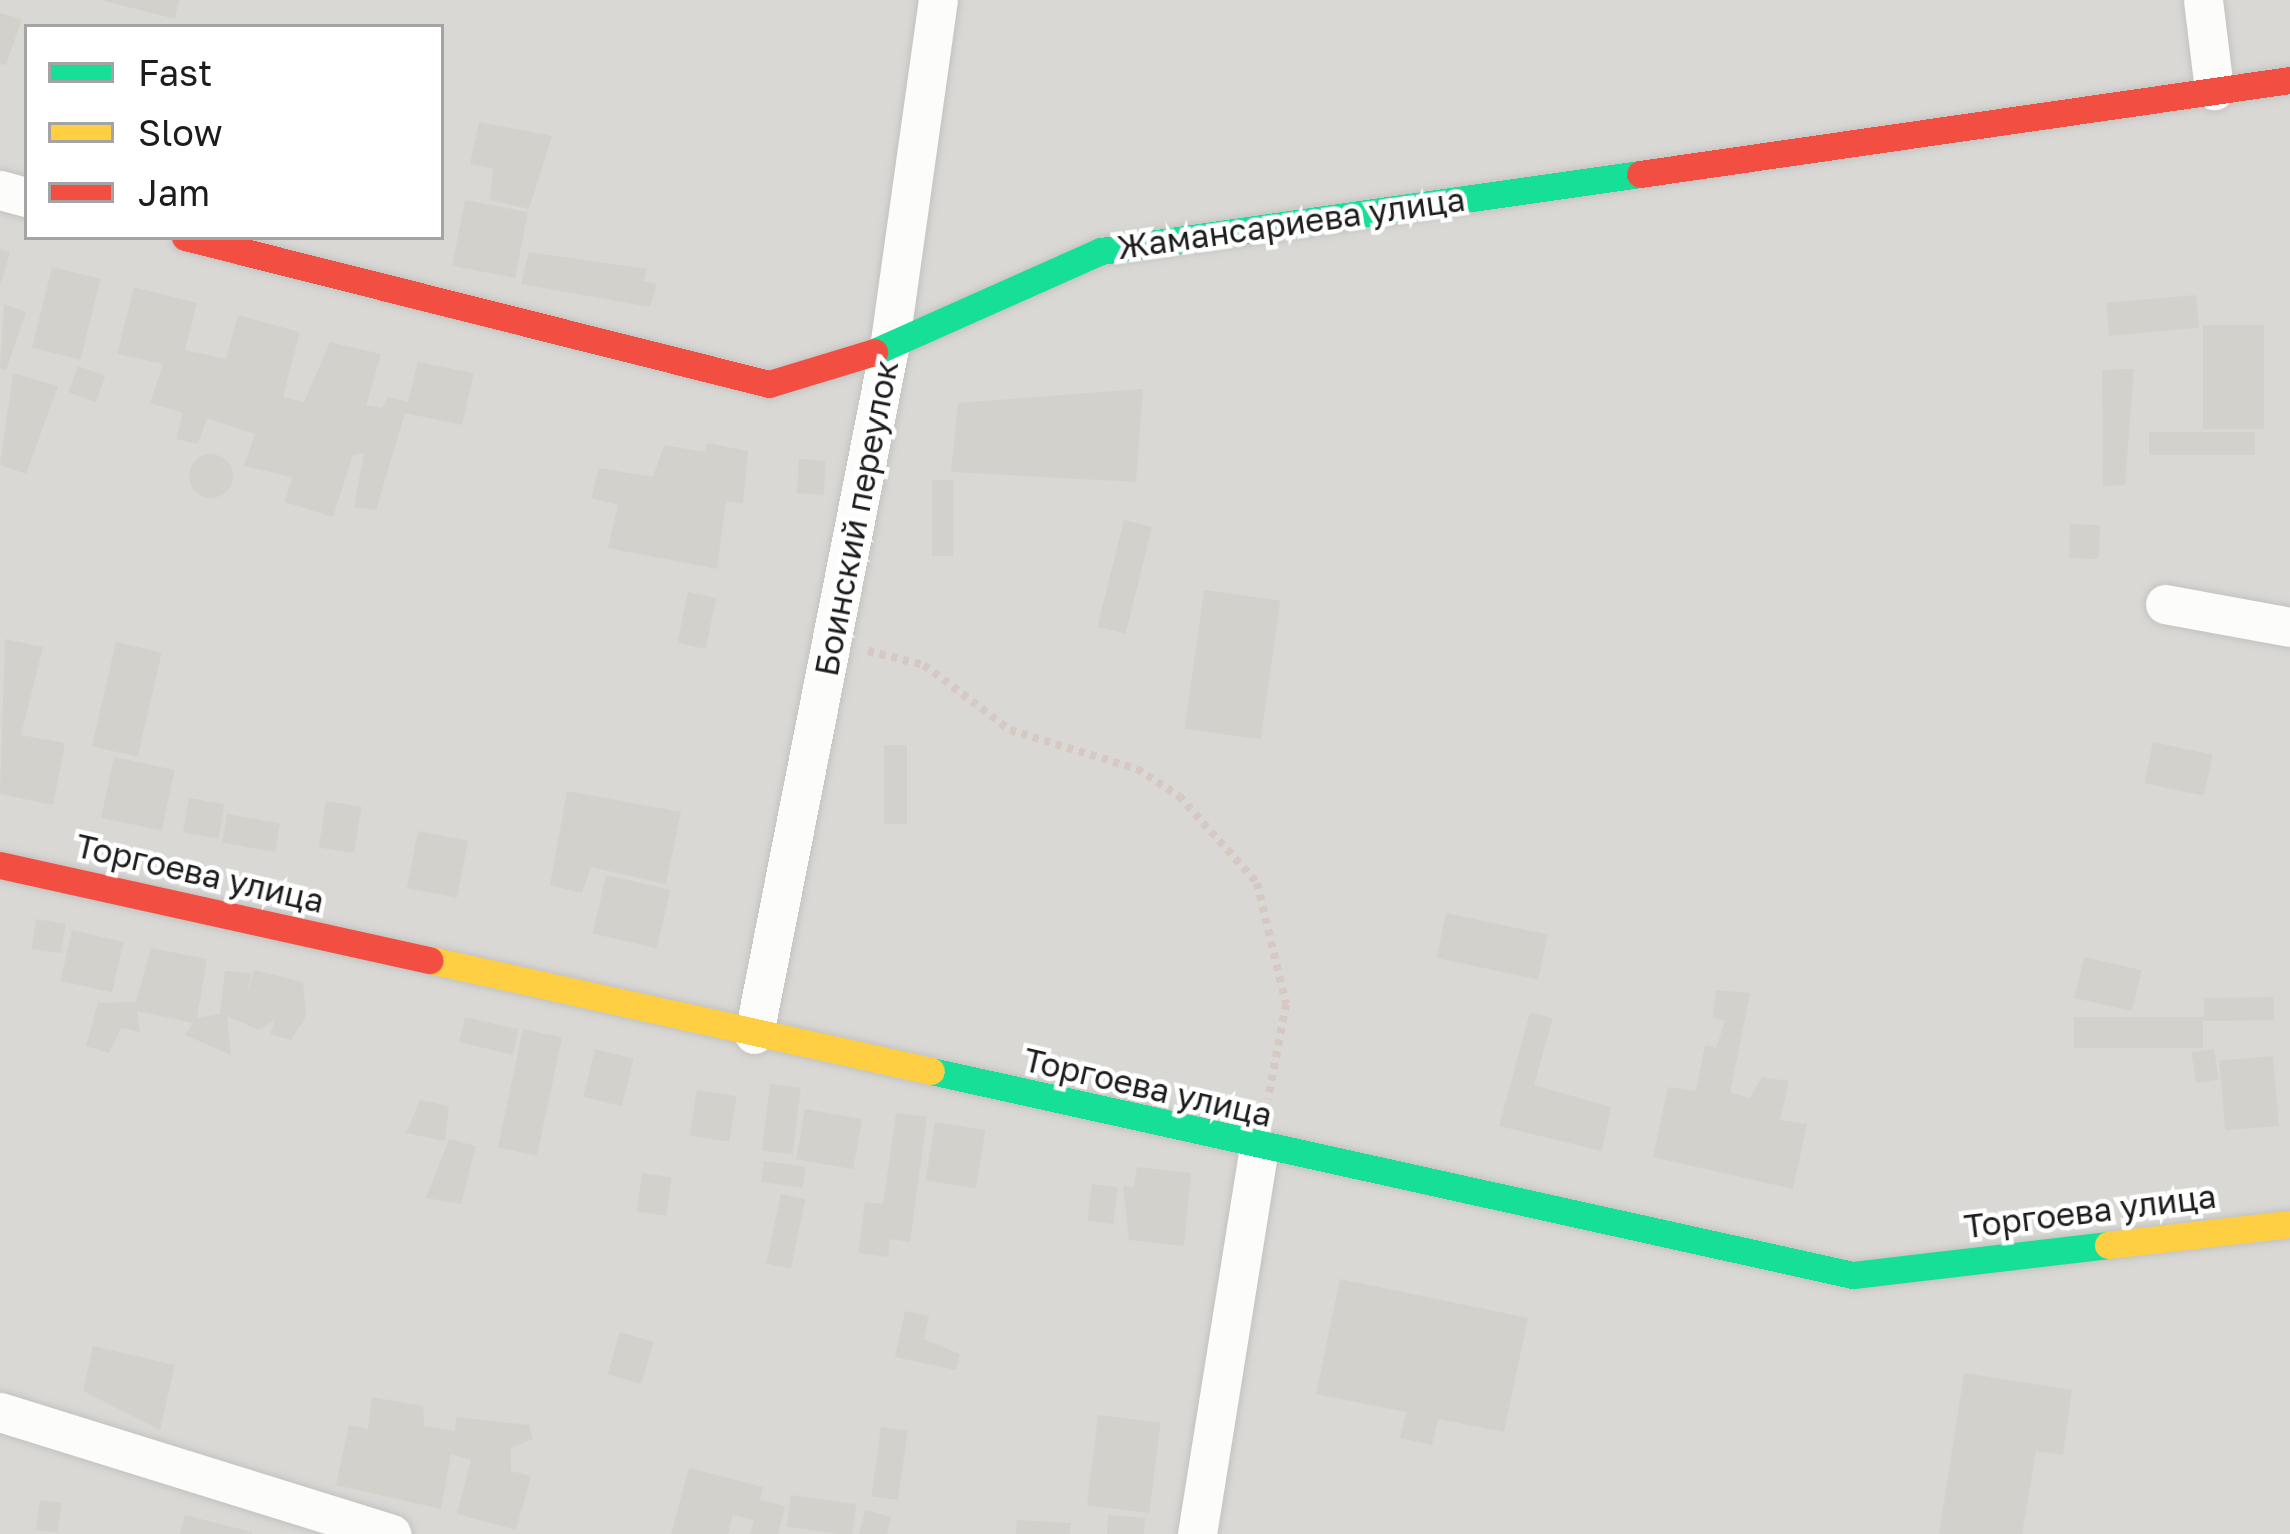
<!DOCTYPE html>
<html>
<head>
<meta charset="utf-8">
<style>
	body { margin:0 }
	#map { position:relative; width:2290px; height:1534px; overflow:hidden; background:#eae9e4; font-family:"Golos Text",sans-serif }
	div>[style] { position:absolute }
	.residential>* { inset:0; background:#d9d8d5 }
	.building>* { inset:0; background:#d3d1cc; transform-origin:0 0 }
	.round { border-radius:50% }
	.path>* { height:8px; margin-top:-4px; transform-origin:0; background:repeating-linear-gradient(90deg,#d6c8c3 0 6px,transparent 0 12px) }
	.roads { filter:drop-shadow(0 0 3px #c3c2c0) drop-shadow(0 0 3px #c3c2c0) }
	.street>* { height:39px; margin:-19.5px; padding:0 19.5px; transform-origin:19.5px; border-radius:19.5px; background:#fcfcfb }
	.fast>* { height:27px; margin:-13.5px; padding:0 13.5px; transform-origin:13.5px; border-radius:13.5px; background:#16e098 }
	.slow>* { height:27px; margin:-13.5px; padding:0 13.5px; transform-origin:13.5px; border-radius:13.5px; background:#ffcf43 }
	.jam>* { height:27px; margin:-13.5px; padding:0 13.5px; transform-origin:13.5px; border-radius:13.5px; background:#f24e42 }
	span { translate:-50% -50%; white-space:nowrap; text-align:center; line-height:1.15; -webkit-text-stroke:9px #fff; paint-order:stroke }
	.street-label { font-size:33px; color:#1c1c1c }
	.legend { position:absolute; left:24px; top:24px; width:420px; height:216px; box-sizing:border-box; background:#fff; border:3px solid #a4a4a4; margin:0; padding:15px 21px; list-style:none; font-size:36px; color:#1c1c1c }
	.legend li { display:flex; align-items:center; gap:24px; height:60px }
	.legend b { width:60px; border:3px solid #a4a4a4 }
</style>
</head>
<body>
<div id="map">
	<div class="residential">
		<i style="clip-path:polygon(evenodd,0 0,2290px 0,2290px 1534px,0 1534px,0 0,27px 27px,441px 27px,441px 237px,27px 237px,27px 27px)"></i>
	</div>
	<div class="building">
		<i style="clip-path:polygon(101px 0,179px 0,175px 19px)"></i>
		<i style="clip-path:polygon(0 13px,22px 19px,6px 65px,0 64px)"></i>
		<i style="clip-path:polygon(479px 122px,552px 136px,529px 209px,490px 200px,493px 169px,470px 164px)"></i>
		<i style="left:465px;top:200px;width:64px;height:67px;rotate:11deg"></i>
		<i style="clip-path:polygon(0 249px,10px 252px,1px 284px,0 284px)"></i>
		<i style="clip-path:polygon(529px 252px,647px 269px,644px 281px,657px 284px,650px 307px,521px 284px)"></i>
		<i style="left:52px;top:267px;width:50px;height:83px;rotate:14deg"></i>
		<i style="clip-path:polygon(134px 287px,197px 303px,185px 350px,226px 359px,238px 315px,300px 332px,283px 397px,304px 402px,330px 342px,381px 354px,366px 405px,382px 408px,388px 397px,408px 402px,418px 362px,474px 373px,462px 425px,405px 413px,376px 510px,354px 507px,364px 453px,353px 455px,333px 517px,285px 502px,292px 477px,244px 466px,255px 434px,207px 418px,198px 444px,176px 439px,183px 413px,150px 403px,163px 364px,117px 354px)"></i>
		<i style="left:2196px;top:295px;width:33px;height:90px;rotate:85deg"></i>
		<i style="clip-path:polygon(4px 304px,26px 312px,6px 370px,0 368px)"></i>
		<i style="left:2203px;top:325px;width:61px;height:104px"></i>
		<i style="left:78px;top:366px;width:29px;height:28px;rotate:20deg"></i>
		<i style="clip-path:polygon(2134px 369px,2125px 485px,2103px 486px,2102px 370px)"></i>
		<i style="clip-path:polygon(13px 373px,58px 386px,26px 474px,0 465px)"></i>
		<i style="clip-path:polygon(1143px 389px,1136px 482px,951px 472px,958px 403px)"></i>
		<i style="left:2255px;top:432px;width:23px;height:106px;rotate:90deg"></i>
		<i style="clip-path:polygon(707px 443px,748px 451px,743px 504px,726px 501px,717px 569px,608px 548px,618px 505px,591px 498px,599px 468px,653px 477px,664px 445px,705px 452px)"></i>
		<i class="round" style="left:189px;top:454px;width:44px;height:44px"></i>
		<i style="left:799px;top:459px;width:27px;height:34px;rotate:4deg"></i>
		<i style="left:932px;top:480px;width:21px;height:76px"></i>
		<i style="left:1124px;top:520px;width:29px;height:110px;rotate:14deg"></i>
		<i style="left:2070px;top:524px;width:30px;height:34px;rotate:2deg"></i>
		<i style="left:1204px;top:590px;width:77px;height:140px;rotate:8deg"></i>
		<i style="left:688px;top:592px;width:29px;height:52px;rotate:12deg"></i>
		<i style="clip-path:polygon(5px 639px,43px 647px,21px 735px,65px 743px,53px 805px,0 794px)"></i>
		<i style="left:116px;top:642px;width:47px;height:107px;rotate:13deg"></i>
		<i style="left:2153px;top:742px;width:61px;height:42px;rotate:12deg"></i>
		<i style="left:884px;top:745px;width:23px;height:79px"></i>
		<i style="left:114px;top:757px;width:62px;height:62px;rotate:12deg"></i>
		<i style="clip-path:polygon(567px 791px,681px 812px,666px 884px,591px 867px,582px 893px,550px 885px)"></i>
		<i style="left:189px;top:798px;width:36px;height:35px;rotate:10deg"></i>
		<i style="left:326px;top:801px;width:36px;height:47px;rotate:9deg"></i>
		<i style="left:227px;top:814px;width:54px;height:29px;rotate:10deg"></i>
		<i style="left:418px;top:831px;width:51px;height:58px;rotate:11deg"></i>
		<i style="left:606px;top:875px;width:66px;height:60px;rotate:13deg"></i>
		<i style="left:1446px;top:913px;width:104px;height:46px;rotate:12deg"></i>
		<i style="left:36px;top:919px;width:30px;height:30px;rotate:9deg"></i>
		<i style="left:72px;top:930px;width:53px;height:52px;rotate:13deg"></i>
		<i style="clip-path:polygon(151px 948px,207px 959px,197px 1018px,220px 1014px,225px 971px,251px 973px,246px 998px,254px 970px,303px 982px,306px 1016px,291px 1040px,270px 1034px,275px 1020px,258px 1030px,227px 1016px,231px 1055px,185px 1035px,193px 1023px,137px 1011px,140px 1032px,121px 1028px,109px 1053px,86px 1046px,98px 1003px,136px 1002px)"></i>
		<i style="left:2084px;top:957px;width:59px;height:42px;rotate:13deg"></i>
		<i style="clip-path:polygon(1716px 990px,1750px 993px,1730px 1093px,1750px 1098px,1762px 1077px,1789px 1081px,1780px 1120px,1807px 1124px,1793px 1189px,1653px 1157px,1668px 1087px,1696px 1091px,1705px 1045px,1716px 1048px,1725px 1021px,1713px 1018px)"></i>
		<i style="clip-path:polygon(2274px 997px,2274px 1020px,2203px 1021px,2203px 1048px,2074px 1048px,2074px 1017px,2204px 1017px,2204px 998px)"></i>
		<i style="clip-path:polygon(1530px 1012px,1553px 1018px,1534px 1085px,1611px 1107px,1602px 1151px,1499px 1126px)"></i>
		<i style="left:465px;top:1017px;width:55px;height:26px;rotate:13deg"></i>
		<i style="left:523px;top:1029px;width:40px;height:121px;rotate:12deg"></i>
		<i style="left:595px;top:1049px;width:40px;height:49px;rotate:14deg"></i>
		<i style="left:2214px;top:1049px;width:31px;height:23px;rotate:81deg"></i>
		<i style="left:2273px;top:1056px;width:70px;height:54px;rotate:85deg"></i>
		<i style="left:770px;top:1084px;width:31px;height:67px;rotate:7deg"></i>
		<i style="left:697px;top:1090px;width:40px;height:46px;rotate:9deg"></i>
		<i style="clip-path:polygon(420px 1100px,449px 1106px,445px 1141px,406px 1133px)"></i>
		<i style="left:805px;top:1109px;width:58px;height:51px;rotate:10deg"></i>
		<i style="clip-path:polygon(896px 1113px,927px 1117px,910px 1242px,890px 1239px,888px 1257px,858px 1253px,865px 1202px,883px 1204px)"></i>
		<i style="left:935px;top:1122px;width:51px;height:59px;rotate:9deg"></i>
		<i style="clip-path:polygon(449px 1139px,476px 1146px,461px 1204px,426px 1198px)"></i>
		<i style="left:764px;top:1161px;width:42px;height:21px;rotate:8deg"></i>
		<i style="clip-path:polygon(1137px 1167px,1191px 1173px,1184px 1246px,1129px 1240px,1123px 1186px,1134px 1187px)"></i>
		<i style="left:642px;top:1173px;width:30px;height:39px;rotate:8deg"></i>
		<i style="left:1092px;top:1184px;width:26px;height:37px;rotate:7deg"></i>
		<i style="left:781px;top:1194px;width:25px;height:71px;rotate:12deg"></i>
		<i style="clip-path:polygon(1340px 1279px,1528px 1318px,1504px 1432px,1438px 1419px,1432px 1445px,1400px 1438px,1406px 1412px,1316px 1394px)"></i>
		<i style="clip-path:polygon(905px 1311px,929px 1316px,924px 1339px,960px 1354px,956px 1370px,895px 1357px)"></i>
		<i style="left:620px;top:1332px;width:35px;height:44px;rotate:16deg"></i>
		<i style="clip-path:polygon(93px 1346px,175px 1365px,160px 1430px,83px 1391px)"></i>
		<i style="clip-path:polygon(1964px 1373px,2072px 1390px,2063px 1455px,2036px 1451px,2022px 1534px,1939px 1534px)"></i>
		<i style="clip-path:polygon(372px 1397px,423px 1406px,424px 1426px,455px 1431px,456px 1417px,529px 1425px,533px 1439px,511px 1448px,511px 1471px,531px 1476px,516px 1530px,457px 1514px,471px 1460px,451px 1454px,441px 1509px,336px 1485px,349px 1425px,368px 1429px)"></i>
		<i style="left:1098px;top:1415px;width:63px;height:91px;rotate:7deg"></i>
		<i style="left:881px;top:1427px;width:27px;height:70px;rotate:8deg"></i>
		<i style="clip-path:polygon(689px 1468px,763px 1487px,760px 1500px,785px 1506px,778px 1534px,750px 1534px,754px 1520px,733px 1515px,728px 1534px,671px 1534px)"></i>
		<i style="left:791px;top:1495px;width:66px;height:32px;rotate:8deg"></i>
		<i style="left:40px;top:1500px;width:22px;height:30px;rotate:8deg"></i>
		<i style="clip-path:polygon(865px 1510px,891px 1517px,887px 1534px,859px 1534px)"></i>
		<i style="clip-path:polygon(185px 1515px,252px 1532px,252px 1534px,180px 1534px)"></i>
		<i style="clip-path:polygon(1108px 1515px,1145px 1518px,1144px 1534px,1107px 1534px)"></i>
		<i style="clip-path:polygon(1017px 1520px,1071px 1523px,1070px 1534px,1016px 1534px)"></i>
	</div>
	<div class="path">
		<i style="left:868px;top:651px;width:58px;rotate:14deg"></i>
		<i style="left:924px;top:665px;width:108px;rotate:37.1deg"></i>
		<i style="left:1010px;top:730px;width:133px;rotate:17.1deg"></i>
		<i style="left:1137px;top:769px;width:50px;rotate:32.7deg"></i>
		<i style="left:1179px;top:796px;width:117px;rotate:48.1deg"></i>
		<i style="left:1257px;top:883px;width:124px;rotate:76.5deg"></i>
		<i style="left:1286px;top:1004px;width:97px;rotate:100.7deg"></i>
	</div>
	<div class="roads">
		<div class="street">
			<i style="left:2203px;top:0;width:91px;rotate:83deg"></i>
			<i style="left:0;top:190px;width:28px;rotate:15deg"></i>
			<i style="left:2165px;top:604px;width:127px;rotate:10.4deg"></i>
			<i style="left:754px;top:1034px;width:699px;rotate:-78.87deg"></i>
			<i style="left:889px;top:348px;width:351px;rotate:-82deg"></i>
			<i style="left:0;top:1412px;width:410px;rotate:17.3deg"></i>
			<i style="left:1197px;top:1534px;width:390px;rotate:-80.9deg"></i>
		</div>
		<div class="fast">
			<i style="left:874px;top:352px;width:248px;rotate:-24deg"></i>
			<i style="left:1101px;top:251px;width:544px;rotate:-8.13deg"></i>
			<i style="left:931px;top:1071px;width:944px;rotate:12.48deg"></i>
			<i style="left:1853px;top:1275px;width:257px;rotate:-6.7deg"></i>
		</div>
		<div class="slow">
			<i style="left:430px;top:960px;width:513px;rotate:12.49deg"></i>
			<i style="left:2108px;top:1245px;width:183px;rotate:-6.6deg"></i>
		</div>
		<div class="jam">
			<i style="left:1640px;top:174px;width:657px;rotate:-8.23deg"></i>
			<i style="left:185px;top:237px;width:602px;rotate:14.13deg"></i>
			<i style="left:769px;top:384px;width:110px;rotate:-16.9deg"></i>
			<i style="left:0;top:865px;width:440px;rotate:12.5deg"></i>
		</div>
	</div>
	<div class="street-label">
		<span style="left:1291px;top:223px;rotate:-8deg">Жамансариева улица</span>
		<span style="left:856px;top:518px;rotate:-79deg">Боинский переулок</span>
		<span style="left:200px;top:873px;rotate:13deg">Торгоева улица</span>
		<span style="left:1148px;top:1087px;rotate:13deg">Торгоева улица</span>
		<span style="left:2090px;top:1211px;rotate:-7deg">Торгоева улица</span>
	</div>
	<ul class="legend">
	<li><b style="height:15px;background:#16e098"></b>Fast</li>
	<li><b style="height:15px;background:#ffcf43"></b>Slow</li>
	<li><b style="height:15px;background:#f24e42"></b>Jam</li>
	</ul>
</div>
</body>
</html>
